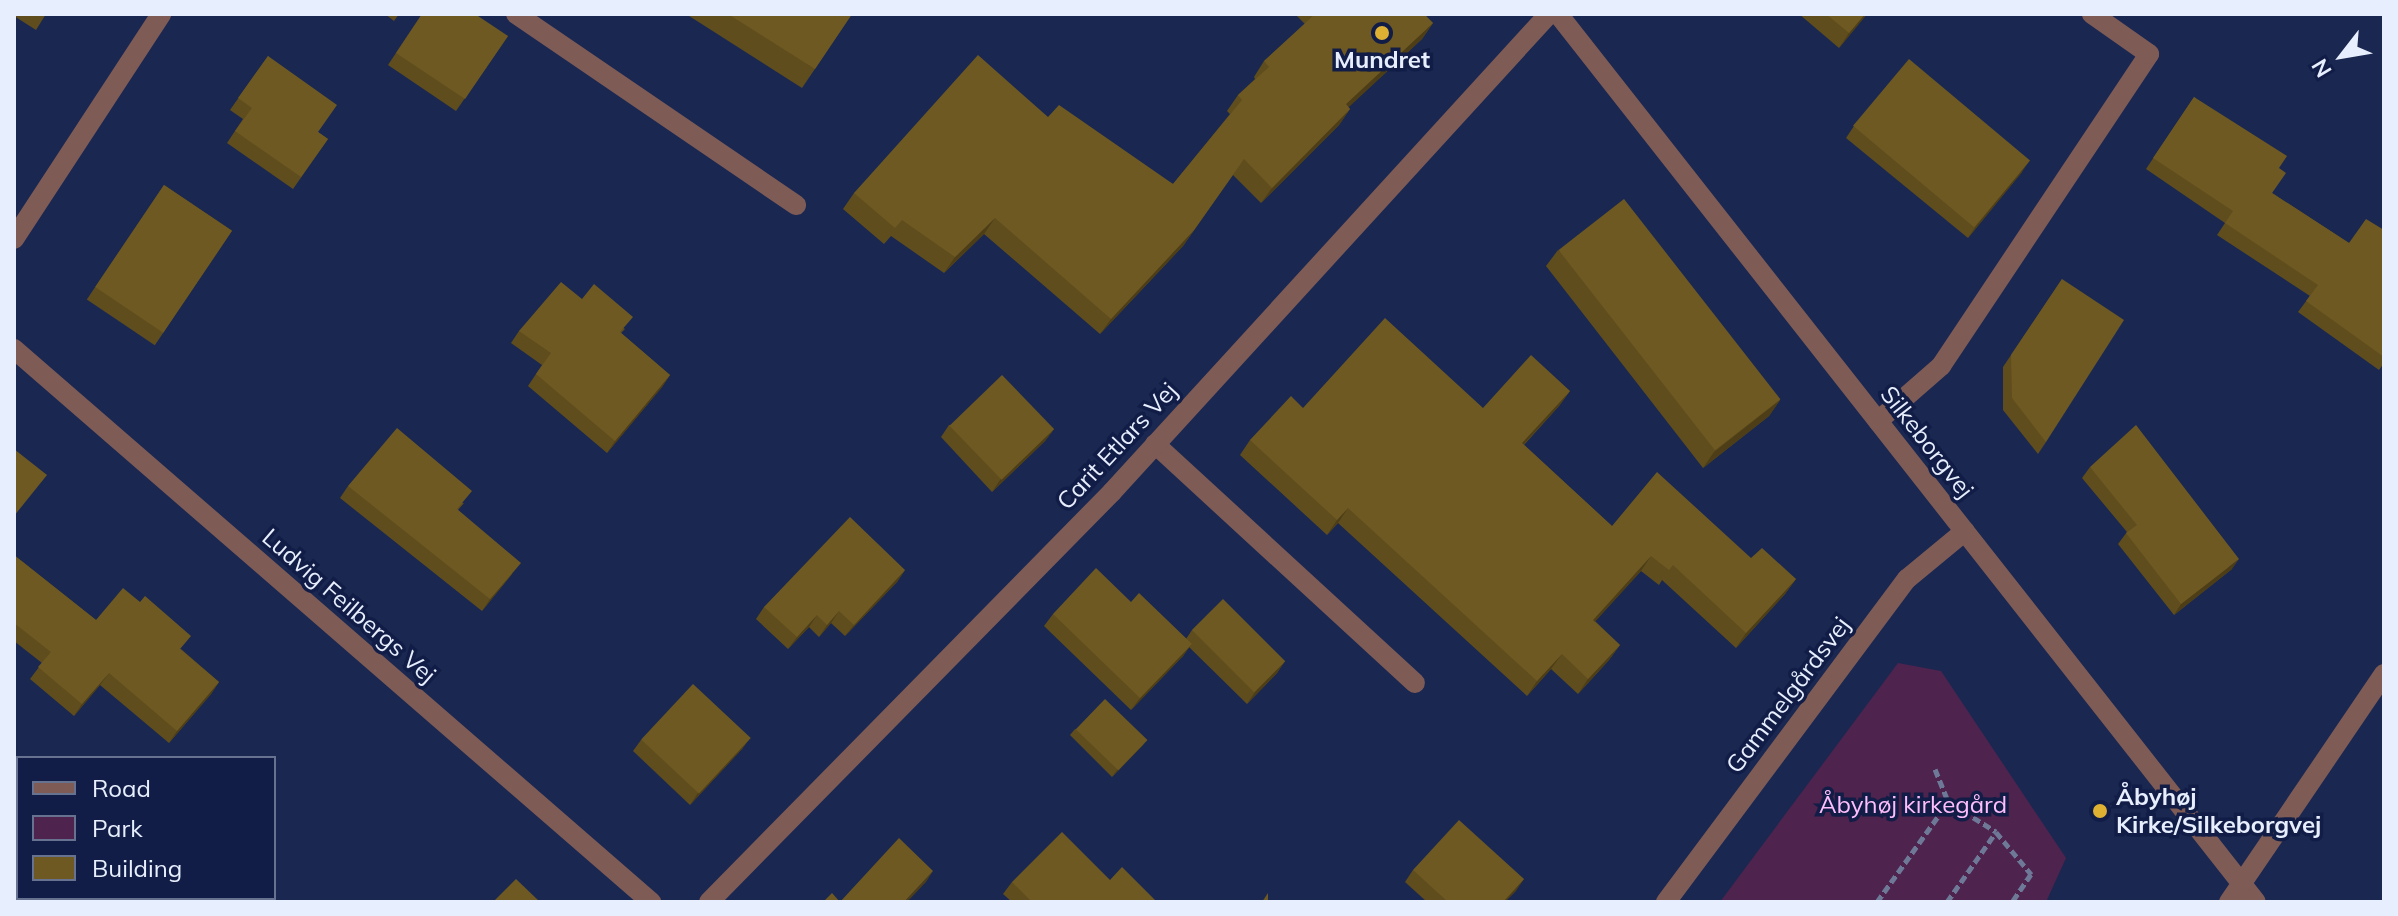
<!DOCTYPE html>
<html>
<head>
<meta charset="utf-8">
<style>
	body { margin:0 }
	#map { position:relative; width:2398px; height:916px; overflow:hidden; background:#1a2851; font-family:Mulish,sans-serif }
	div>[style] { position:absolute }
	.green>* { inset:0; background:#4e234e }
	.path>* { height:5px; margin-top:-2.5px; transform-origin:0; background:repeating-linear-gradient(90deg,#6e7998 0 8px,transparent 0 12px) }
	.minor>* { height:20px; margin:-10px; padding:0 10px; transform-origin:10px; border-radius:10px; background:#7f5b56 }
	.wall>* { inset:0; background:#5f4d1d; transform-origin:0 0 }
	.shaded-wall>* { inset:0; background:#4d3e18 }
	.building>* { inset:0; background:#6e5922; transform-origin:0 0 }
	.dots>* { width:22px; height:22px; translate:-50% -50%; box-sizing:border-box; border:4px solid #111d46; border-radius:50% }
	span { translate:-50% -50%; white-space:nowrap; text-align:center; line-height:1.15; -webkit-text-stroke:7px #111d46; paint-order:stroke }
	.poi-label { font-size:24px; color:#e7eefe; font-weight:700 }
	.left { translate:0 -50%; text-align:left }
	.street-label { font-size:24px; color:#e7eefe }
	.park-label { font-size:24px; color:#febefc }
	.frame { position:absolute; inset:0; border:16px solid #e7eefe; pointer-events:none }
	.legend { position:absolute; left:16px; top:756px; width:260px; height:144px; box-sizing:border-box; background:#111d46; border:2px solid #677190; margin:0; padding:10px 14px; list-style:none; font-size:24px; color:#e7eefe }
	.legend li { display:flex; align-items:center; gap:16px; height:40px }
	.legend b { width:40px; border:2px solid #677190 }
	.north { position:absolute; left:2302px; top:16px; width:80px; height:80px; -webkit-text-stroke:6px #111d46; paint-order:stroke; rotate:239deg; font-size:22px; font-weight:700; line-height:32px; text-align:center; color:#e7eefe }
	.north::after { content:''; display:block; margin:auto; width:28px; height:36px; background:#e7eefe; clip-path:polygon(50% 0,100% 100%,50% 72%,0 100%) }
</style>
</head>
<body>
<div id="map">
	<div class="green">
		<i style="clip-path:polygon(1898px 663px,1941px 671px,2066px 858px,2046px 902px,1720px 902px)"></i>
	</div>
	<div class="path">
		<i style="left:1935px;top:769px;width:45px;rotate:68deg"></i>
		<i style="left:1877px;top:902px;width:112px;rotate:-54.5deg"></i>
		<i style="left:1942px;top:811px;width:21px"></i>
		<i style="left:1963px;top:811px;width:39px;rotate:32deg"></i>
		<i style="left:1996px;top:832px;width:55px;rotate:50.2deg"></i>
		<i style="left:2031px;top:874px;width:34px;rotate:124deg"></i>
		<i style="left:1947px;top:902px;width:85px;rotate:-55deg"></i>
	</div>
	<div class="minor">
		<i style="left:516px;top:14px;width:339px;rotate:34.3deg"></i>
		<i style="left:1558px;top:14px;width:1129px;rotate:51.83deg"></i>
		<i style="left:14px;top:239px;width:269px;rotate:-56.8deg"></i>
		<i style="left:14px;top:349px;width:844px;rotate:40.96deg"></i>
		<i style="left:1878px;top:421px;width:84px;rotate:-41.1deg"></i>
		<i style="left:1941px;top:366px;width:375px;rotate:-56.3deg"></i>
		<i style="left:2149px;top:54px;width:70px;rotate:-144.9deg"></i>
		<i style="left:1155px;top:444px;width:353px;rotate:42.6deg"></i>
		<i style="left:709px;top:902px;width:575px;rotate:-45.49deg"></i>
		<i style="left:1112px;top:492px;width:648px;rotate:-47.57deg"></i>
		<i style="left:1666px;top:902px;width:403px;rotate:-53.3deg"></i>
		<i style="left:1907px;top:579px;width:75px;rotate:-39.6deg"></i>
		<i style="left:2229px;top:902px;width:276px;rotate:-55.8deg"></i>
	</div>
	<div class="wall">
		<i style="clip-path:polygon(14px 14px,46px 14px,36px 30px,14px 16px)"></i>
		<i style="clip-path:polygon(385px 14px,399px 14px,394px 21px)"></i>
		<i style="clip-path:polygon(422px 14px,508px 36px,456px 111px,388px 65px)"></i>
		<i style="clip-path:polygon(686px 14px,852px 14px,802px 88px)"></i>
		<i style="clip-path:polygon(1295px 14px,1424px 14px,1433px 23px,1422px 39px,1348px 107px,1350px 109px,1339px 125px,1261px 203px,1233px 175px,1183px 246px,1100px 334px,984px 234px,944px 273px,891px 236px,884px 244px,843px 209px,854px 193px,1048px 117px,1173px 184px,1230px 114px,1227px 111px,1238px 95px,1255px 79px,1254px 77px,1264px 61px,1305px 24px)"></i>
		<i style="clip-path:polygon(1799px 14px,1867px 14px,1839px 48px)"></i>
		<i style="clip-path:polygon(268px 56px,318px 132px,328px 139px,293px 189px,227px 143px,243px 119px,230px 110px)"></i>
		<i style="clip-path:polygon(2194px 97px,2279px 168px,2272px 193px,2349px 243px,2384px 230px,2384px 363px,2379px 370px,2298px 312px,2310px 296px,2217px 235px,2225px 223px,2146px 169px)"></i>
		<i style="clip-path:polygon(1854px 126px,2022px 172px,1968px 238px,1846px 138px)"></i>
		<i style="left:164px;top:185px;width:82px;height:138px;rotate:34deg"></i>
		<i style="clip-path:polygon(1558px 250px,1780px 400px,1769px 416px,1703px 468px,1546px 266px)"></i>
		<i style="clip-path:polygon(2062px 279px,2046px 442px,2038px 454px,2003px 410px,2003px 367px)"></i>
		<i style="clip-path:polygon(582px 299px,625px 329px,621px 333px,670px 375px,662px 387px,607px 453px,528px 386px,542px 365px,511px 343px,519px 331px)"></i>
		<i style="clip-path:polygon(1570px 391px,1559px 406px,1524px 445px,1612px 526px,1751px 558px,1796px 579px,1785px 594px,1736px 648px,1662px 580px,1659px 585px,1641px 571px,1595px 621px,1620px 645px,1609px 660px,1578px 694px,1551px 669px,1527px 696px,1338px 523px,1327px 535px,1240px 455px,1250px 440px,1303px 408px,1483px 408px)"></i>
		<i style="clip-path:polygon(949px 425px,1054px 429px,1045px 441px,992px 492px,941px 437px)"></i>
		<i style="clip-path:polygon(2090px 467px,2232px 569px,2174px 615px,2118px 544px,2127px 532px,2082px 478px)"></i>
		<i style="clip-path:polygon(348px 486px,464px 503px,458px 510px,512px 574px,482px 611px,340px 498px)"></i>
		<i style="clip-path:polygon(14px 555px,96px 620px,181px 649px,219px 682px,211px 694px,169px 743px,100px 685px,74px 716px,30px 679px,42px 663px,14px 641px)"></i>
		<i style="clip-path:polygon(905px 570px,897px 582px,845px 636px,831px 623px,819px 637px,809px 627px,788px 649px,756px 619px,764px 607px)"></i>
		<i style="clip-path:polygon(1131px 602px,1186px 639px,1192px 630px,1285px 661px,1277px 673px,1247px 704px,1189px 647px,1183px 656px,1131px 710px,1044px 626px,1053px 614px)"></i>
		<i style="clip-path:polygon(1075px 729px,1147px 740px,1142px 746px,1112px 777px,1070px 735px)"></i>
		<i style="clip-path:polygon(750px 738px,742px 749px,690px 805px,633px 751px,641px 740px)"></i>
		<i style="clip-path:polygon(1413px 870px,1524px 879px,1505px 902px,1427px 902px,1405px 882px)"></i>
		<i style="clip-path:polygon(1110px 880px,1157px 902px,1012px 902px,1003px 894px,1012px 882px)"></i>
	</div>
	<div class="shaded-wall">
		<i style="clip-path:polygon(1865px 14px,1867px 14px,1839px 48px,1849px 33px)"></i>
		<i style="clip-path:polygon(1433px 23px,1422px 39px,1335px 120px,1346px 104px)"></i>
		<i style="clip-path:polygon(1350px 109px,1339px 125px,1261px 203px,1272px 188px)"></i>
		<i style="clip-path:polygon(2030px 160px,2022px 172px,1968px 238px,1976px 226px)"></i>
		<i style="clip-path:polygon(995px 218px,984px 234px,944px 273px,955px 257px)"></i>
		<i style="clip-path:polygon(1194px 230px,1183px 246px,1100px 334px,1111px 319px)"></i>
		<i style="clip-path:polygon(670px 375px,662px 387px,607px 453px,615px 441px)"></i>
		<i style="clip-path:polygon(1570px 391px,1559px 406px,1511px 458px,1522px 443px)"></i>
		<i style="clip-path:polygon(1780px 400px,1769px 416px,1703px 468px,1714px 452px)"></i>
		<i style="clip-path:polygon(1054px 429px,1045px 441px,992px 492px,1000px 480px)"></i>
		<i style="clip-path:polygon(1348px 508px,1338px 523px,1327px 535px,1337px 520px)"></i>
		<i style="clip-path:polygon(1651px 556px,1641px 571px,1583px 635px,1593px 620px)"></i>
		<i style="clip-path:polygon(2239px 559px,2232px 569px,2174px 615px,2181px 604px)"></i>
		<i style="clip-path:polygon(521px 563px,512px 574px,482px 611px,490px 599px)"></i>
		<i style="clip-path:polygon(905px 570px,897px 582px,845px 636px,854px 625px)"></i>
		<i style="clip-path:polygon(1796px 579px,1785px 594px,1736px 648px,1746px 633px)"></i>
		<i style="clip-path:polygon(839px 611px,831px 623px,819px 637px,827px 625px)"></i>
		<i style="clip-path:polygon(817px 615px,809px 627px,788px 649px,797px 637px)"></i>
		<i style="clip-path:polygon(1192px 644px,1183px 656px,1131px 710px,1140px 698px)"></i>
		<i style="clip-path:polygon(1620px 645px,1609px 660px,1578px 694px,1588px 679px)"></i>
		<i style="clip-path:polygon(1562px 654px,1551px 669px,1527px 696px,1537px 681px)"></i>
		<i style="clip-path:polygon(1285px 661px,1277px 673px,1247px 704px,1255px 692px)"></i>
		<i style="clip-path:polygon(109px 673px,100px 685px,74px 716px,82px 704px)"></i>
		<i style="clip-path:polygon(219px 682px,211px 694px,169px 743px,177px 731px)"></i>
		<i style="clip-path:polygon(750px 738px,742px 749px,690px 805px,698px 793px)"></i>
		<i style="clip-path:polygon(1147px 740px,1142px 746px,1112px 777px,1117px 770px)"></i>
		<i style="clip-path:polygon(933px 871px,926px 882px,907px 902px,904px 902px)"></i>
		<i style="clip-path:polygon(1524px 879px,1516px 891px,1505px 902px,1503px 902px)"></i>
	</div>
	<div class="building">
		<i style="clip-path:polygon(422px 14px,475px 14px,508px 36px,465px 99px,396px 53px)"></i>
		<i style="clip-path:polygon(728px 14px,852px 14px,815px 69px)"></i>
		<i style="clip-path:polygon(1315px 14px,1424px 14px,1433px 23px,1346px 104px,1350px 109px,1272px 188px,1244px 159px,1194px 230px,1111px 319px,995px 218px,955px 257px,902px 220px,895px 228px,854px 193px,978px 55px,1048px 117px,1059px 105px,1173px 184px,1242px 100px,1238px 95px,1269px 67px,1264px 61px)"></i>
		<i style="clip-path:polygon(1826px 14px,1865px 14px,1849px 33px)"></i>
		<i style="clip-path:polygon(268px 56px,337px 105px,318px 132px,328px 139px,301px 177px,235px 131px,252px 108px,238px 98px)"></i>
		<i style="left:1909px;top:59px;width:158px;height:87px;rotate:40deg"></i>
		<i style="clip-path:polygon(2194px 97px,2287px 156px,2279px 168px,2286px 173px,2272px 193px,2349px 243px,2366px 219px,2384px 230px,2384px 357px,2306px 301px,2318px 285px,2225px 223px,2233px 211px,2153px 158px)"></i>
		<i style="left:164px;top:185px;width:82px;height:123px;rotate:34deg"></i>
		<i style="left:1624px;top:199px;width:254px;height:83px;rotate:52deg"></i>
		<i style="clip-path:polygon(2062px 279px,2124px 320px,2046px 442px,2012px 398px,2011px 355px)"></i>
		<i style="clip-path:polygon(561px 282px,582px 299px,594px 284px,633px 317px,620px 332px,670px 375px,615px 441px,536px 374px,551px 353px,519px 331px)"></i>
		<i style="clip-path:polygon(1385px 318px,1483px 408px,1531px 355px,1570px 391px,1522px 443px,1612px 526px,1657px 472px,1751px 558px,1762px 548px,1796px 579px,1746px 633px,1673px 565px,1669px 570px,1651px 556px,1593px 620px,1620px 645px,1588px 679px,1562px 654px,1537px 681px,1348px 508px,1337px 520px,1250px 440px,1291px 396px,1303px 408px)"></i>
		<i style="left:1002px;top:375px;width:75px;height:73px;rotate:46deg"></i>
		<i style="clip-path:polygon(2136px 425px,2239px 559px,2181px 604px,2126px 533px,2137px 525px,2090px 467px)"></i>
		<i style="clip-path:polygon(397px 428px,472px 491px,457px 509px,521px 563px,490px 599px,348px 486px)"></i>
		<i style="clip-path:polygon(14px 449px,47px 475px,14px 516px)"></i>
		<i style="clip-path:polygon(850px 517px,905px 570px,854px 625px,839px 611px,827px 625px,817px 615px,797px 637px,764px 607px)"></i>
		<i style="clip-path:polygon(14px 555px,96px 620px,123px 588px,140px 602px,145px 596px,191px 636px,180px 649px,219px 682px,177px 731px,109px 673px,82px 704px,38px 667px,51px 652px,14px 623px)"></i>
		<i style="clip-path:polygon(1096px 568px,1131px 602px,1139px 593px,1192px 644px,1140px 698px,1053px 614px)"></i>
		<i style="left:1223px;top:599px;width:88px;height:44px;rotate:45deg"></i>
		<i style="left:693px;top:684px;width:79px;height:76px;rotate:43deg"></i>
		<i style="left:1105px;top:699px;width:59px;height:42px;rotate:44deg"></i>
		<i style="clip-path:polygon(1459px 820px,1524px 879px,1503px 902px,1448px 902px,1413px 870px)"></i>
		<i style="clip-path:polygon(1062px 832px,1110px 880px,1122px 867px,1157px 902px,1032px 902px,1012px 882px)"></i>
		<i style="clip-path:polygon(899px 838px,933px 871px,904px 902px,823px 902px,832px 893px,840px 902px)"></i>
		<i style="clip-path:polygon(516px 879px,540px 902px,493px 902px)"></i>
		<i style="clip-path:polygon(1268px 893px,1268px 902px,1262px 902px)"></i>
	</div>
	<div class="dots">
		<i style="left:1382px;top:33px;background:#deb133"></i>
		<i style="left:2100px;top:811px;background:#deb133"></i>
	</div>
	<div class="poi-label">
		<span style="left:1382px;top:60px">Mundret</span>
		<span class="left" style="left:2116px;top:811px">Åbyhøj<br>Kirke/Silkeborgvej</span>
	</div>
	<div class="street-label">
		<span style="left:1927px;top:442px;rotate:52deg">Silkeborgvej</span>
		<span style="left:1117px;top:446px;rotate:-47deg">Carit Etlars Vej</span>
		<span style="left:349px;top:606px;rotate:41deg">Ludvig Feilbergs Vej</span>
		<span style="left:1788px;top:695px;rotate:-53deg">Gammelgårdsvej</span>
	</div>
	<div class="park-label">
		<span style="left:1913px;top:805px">Åbyhøj kirkegård</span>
	</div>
	<div class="frame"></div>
	<ul class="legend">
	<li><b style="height:10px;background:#7f5b56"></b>Road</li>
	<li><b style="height:22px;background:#4e234e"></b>Park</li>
	<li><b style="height:22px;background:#6e5922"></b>Building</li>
	</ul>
	<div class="north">N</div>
</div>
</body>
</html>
